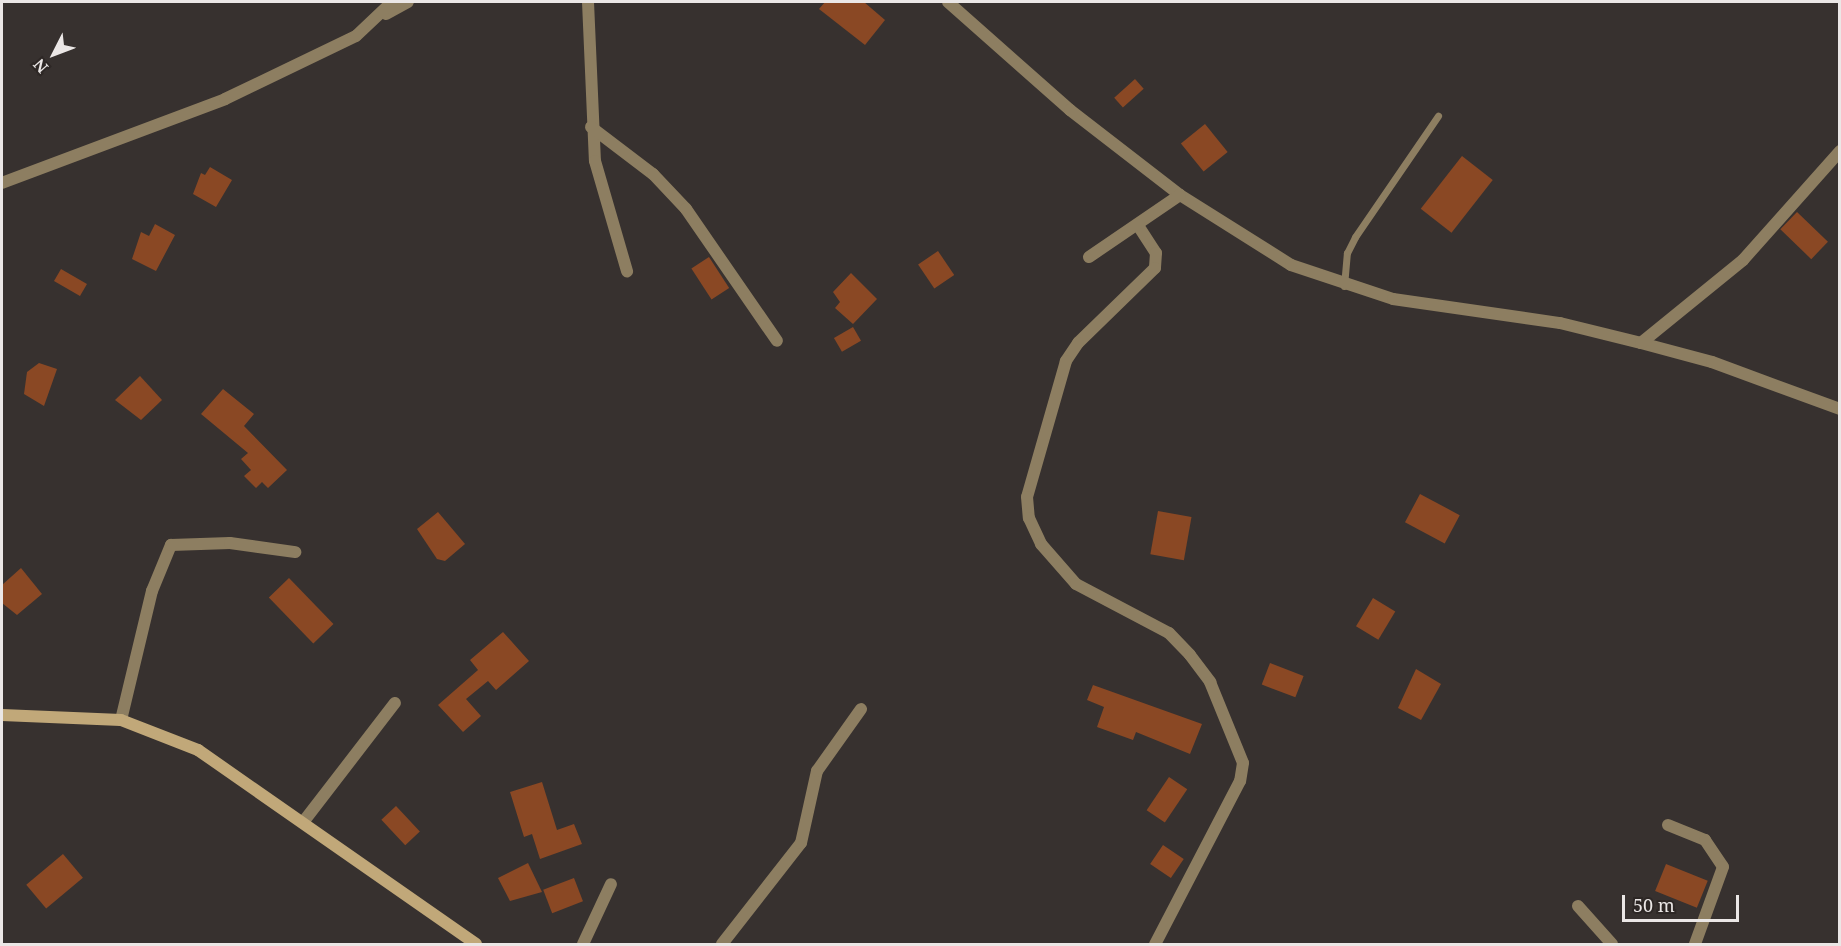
<!DOCTYPE html>
<html>
<head>
<meta charset="utf-8">
<style>
	body { margin:0 }
	#map { position:relative; width:1841px; height:946px; overflow:hidden; background:#37312f; font-family:"Noto Serif",serif }
	div>[style] { position:absolute }
	.building>* { inset:0; background:#8a4824; transform-origin:0 0 }
	.lane>* { height:7px; margin:-3.5px; padding:0 3.5px; transform-origin:3.5px; border-radius:3.5px; background:#8d7e61 }
	.street>* { height:12px; margin:-6px; padding:0 6px; transform-origin:6px; border-radius:6px; background:#8d7e61 }
	.secondary>* { height:12px; margin:-6px; padding:0 6px; transform-origin:6px; border-radius:6px; background:#c1a879 }
	span { translate:-50% -50%; white-space:nowrap; text-align:center; line-height:1.15; -webkit-text-stroke:5px #2d2725; paint-order:stroke }
	.frame { position:absolute; inset:0; border:3px solid #ebe7e6; pointer-events:none }
	.north { position:absolute; left:24px; top:24px; width:60px; height:60px; -webkit-text-stroke:4px #2d2725; paint-order:stroke; rotate:228deg; font-size:16px; font-weight:700; line-height:24px; text-align:center; color:#ebe7e6 }
	.north::after { content:''; display:block; margin:auto; width:21px; height:27px; background:#ebe7e6; clip-path:polygon(50% 0,100% 100%,50% 72%,0 100%) }
	.scale { position:absolute; left:1622px; top:895px; width:117px; height:27px; box-sizing:border-box; border:3px solid #ebe7e6; border-top:0; padding-left:8px; font-size:18px; line-height:21px; white-space:nowrap; color:#ebe7e6; -webkit-text-stroke:4px #2d2725; paint-order:stroke }
</style>
</head>
<body>
<div id="map">
	<div class="building">
		<i style="clip-path:polygon(825px 2px,864px 2px,885px 20px,865px 45px,819px 9px)"></i>
		<i style="left:1135px;top:79px;width:13px;height:28px;rotate:48deg"></i>
		<i style="left:1205px;top:124px;width:36px;height:31px;rotate:51deg"></i>
		<i style="left:1462px;top:156px;width:39px;height:67px;rotate:38deg"></i>
		<i style="clip-path:polygon(210px 167px,232px 180px,216px 207px,193px 194px,201px 173px,205px 175px)"></i>
		<i style="left:1797px;top:212px;width:43px;height:24px;rotate:44deg"></i>
		<i style="clip-path:polygon(155px 224px,175px 235px,156px 271px,132px 259px,141px 232px,149px 236px)"></i>
		<i style="left:938px;top:251px;width:29px;height:24px;rotate:56deg"></i>
		<i style="left:709px;top:257px;width:37px;height:21px;rotate:57deg"></i>
		<i style="left:61px;top:269px;width:30px;height:14px;rotate:30deg"></i>
		<i style="clip-path:polygon(851px 273px,877px 299px,853px 324px,835px 308px,840px 302px,833px 292px)"></i>
		<i style="left:853px;top:327px;width:16px;height:22px;rotate:60deg"></i>
		<i style="clip-path:polygon(39px 363px,57px 369px,44px 406px,24px 394px,27px 372px)"></i>
		<i style="clip-path:polygon(140px 376px,162px 400px,141px 420px,115px 400px)"></i>
		<i style="clip-path:polygon(223px 389px,254px 414px,244px 426px,287px 470px,268px 488px,262px 482px,256px 488px,244px 476px,251px 470px,241px 459px,248px 453px,201px 414px)"></i>
		<i style="left:1420px;top:494px;width:45px;height:32px;rotate:28deg"></i>
		<i style="left:1158px;top:511px;width:34px;height:44px;rotate:10deg"></i>
		<i style="clip-path:polygon(438px 512px,465px 544px,445px 561px,437px 559px,417px 529px)"></i>
		<i style="clip-path:polygon(21px 568px,42px 594px,17px 615px,2px 603px,2px 585px)"></i>
		<i style="left:289px;top:578px;width:64px;height:28px;rotate:46deg"></i>
		<i style="left:1373px;top:598px;width:26px;height:33px;rotate:31deg"></i>
		<i style="clip-path:polygon(503px 632px,529px 661px,496px 690px,488px 681px,466px 699px,481px 716px,463px 732px,438px 705px,478px 670px,470px 660px)"></i>
		<i style="left:1270px;top:663px;width:36px;height:23px;rotate:21deg"></i>
		<i style="clip-path:polygon(1416px 669px,1441px 684px,1421px 720px,1398px 708px)"></i>
		<i style="clip-path:polygon(1093px 685px,1202px 724px,1190px 754px,1136px 732px,1133px 740px,1097px 727px,1104px 707px,1087px 700px)"></i>
		<i style="left:1169px;top:777px;width:22px;height:40px;rotate:34deg"></i>
		<i style="clip-path:polygon(542px 782px,557px 830px,574px 824px,582px 844px,540px 859px,532px 834px,524px 837px,510px 792px)"></i>
		<i style="left:396px;top:806px;width:35px;height:20px;rotate:47deg"></i>
		<i style="left:1163px;top:845px;width:25px;height:23px;rotate:34deg"></i>
		<i style="left:63px;top:854px;width:31px;height:48px;rotate:50deg"></i>
		<i style="clip-path:polygon(528px 863px,542px 892px,510px 901px,498px 878px)"></i>
		<i style="left:1666px;top:864px;width:45px;height:29px;rotate:22deg"></i>
		<i style="left:574px;top:878px;width:25px;height:33px;rotate:69deg"></i>
	</div>
	<div class="lane">
		<i style="left:1344px;top:286px;width:33px;rotate:-85deg"></i>
		<i style="left:1347px;top:253px;width:18px;rotate:-63deg"></i>
		<i style="left:1355px;top:237px;width:147px;rotate:-55.6deg"></i>
	</div>
	<div class="street">
		<i style="left:588px;top:2px;width:159px;rotate:87.5deg"></i>
		<i style="left:595px;top:161px;width:115px;rotate:73.8deg"></i>
		<i style="left:948px;top:2px;width:163px;rotate:41.5deg"></i>
		<i style="left:1070px;top:110px;width:139px;rotate:37.7deg"></i>
		<i style="left:1180px;top:195px;width:131px;rotate:32.2deg"></i>
		<i style="left:1291px;top:265px;width:108px;rotate:18.4deg"></i>
		<i style="left:1393px;top:299px;width:169px;rotate:8.2deg"></i>
		<i style="left:1560px;top:323px;width:83px;rotate:13.9deg"></i>
		<i style="left:1641px;top:343px;width:73px;rotate:15deg"></i>
		<i style="left:1712px;top:362px;width:136px;rotate:20.2deg"></i>
		<i style="left:386px;top:14px;width:25px;rotate:-29deg"></i>
		<i style="left:591px;top:127px;width:78px;rotate:37.2deg"></i>
		<i style="left:653px;top:174px;width:48px;rotate:46.7deg"></i>
		<i style="left:686px;top:209px;width:160px;rotate:55.4deg"></i>
		<i style="left:2px;top:183px;width:238px;rotate:-20.6deg"></i>
		<i style="left:225px;top:99px;width:145px;rotate:-25.7deg"></i>
		<i style="left:356px;top:36px;width:50px;rotate:-43.4deg"></i>
		<i style="left:1139px;top:227px;width:31px;rotate:57deg"></i>
		<i style="left:1156px;top:253px;width:15px;rotate:94deg"></i>
		<i style="left:1155px;top:268px;width:107px;rotate:135.8deg"></i>
		<i style="left:1078px;top:343px;width:22px;rotate:124deg"></i>
		<i style="left:1066px;top:361px;width:141px;rotate:106deg"></i>
		<i style="left:1027px;top:497px;width:21px;rotate:85deg"></i>
		<i style="left:1029px;top:518px;width:29px;rotate:65deg"></i>
		<i style="left:1041px;top:544px;width:53px;rotate:48.8deg"></i>
		<i style="left:1076px;top:584px;width:105px;rotate:27.8deg"></i>
		<i style="left:1169px;top:633px;width:30px;rotate:46deg"></i>
		<i style="left:1190px;top:655px;width:34px;rotate:53deg"></i>
		<i style="left:1210px;top:682px;width:87px;rotate:67.8deg"></i>
		<i style="left:1243px;top:763px;width:18px;rotate:99deg"></i>
		<i style="left:1240px;top:781px;width:184px;rotate:117.5deg"></i>
		<i style="left:1089px;top:257px;width:110px;rotate:-34.3deg"></i>
		<i style="left:1641px;top:343px;width:132px;rotate:-39.1deg"></i>
		<i style="left:1743px;top:260px;width:146px;rotate:-48.3deg"></i>
		<i style="left:121px;top:720px;width:133px;rotate:-76.5deg"></i>
		<i style="left:152px;top:591px;width:50px;rotate:-67.6deg"></i>
		<i style="left:171px;top:545px;width:59px;rotate:-1.9deg"></i>
		<i style="left:230px;top:543px;width:66px;rotate:7.9deg"></i>
		<i style="left:304px;top:821px;width:149px;rotate:-52.4deg"></i>
		<i style="left:1668px;top:825px;width:40px;rotate:22deg"></i>
		<i style="left:1705px;top:840px;width:32px;rotate:56deg"></i>
		<i style="left:1723px;top:867px;width:82px;rotate:110deg"></i>
		<i style="left:1578px;top:906px;width:51px;rotate:48.2deg"></i>
		<i style="left:583px;top:944px;width:66px;rotate:-65deg"></i>
		<i style="left:722px;top:944px;width:128px;rotate:-52deg"></i>
		<i style="left:801px;top:843px;width:74px;rotate:-77.5deg"></i>
		<i style="left:817px;top:771px;width:76px;rotate:-54.6deg"></i>
	</div>
	<div class="secondary">
		<i style="left:2px;top:715px;width:119px;rotate:2.4deg"></i>
		<i style="left:121px;top:720px;width:83px;rotate:21.3deg"></i>
		<i style="left:198px;top:750px;width:339px;rotate:34.9deg"></i>
	</div>
	<div class="frame"></div>
	<div class="north">N</div>
	<div class="scale">50 m</div>
</div>
</body>
</html>
